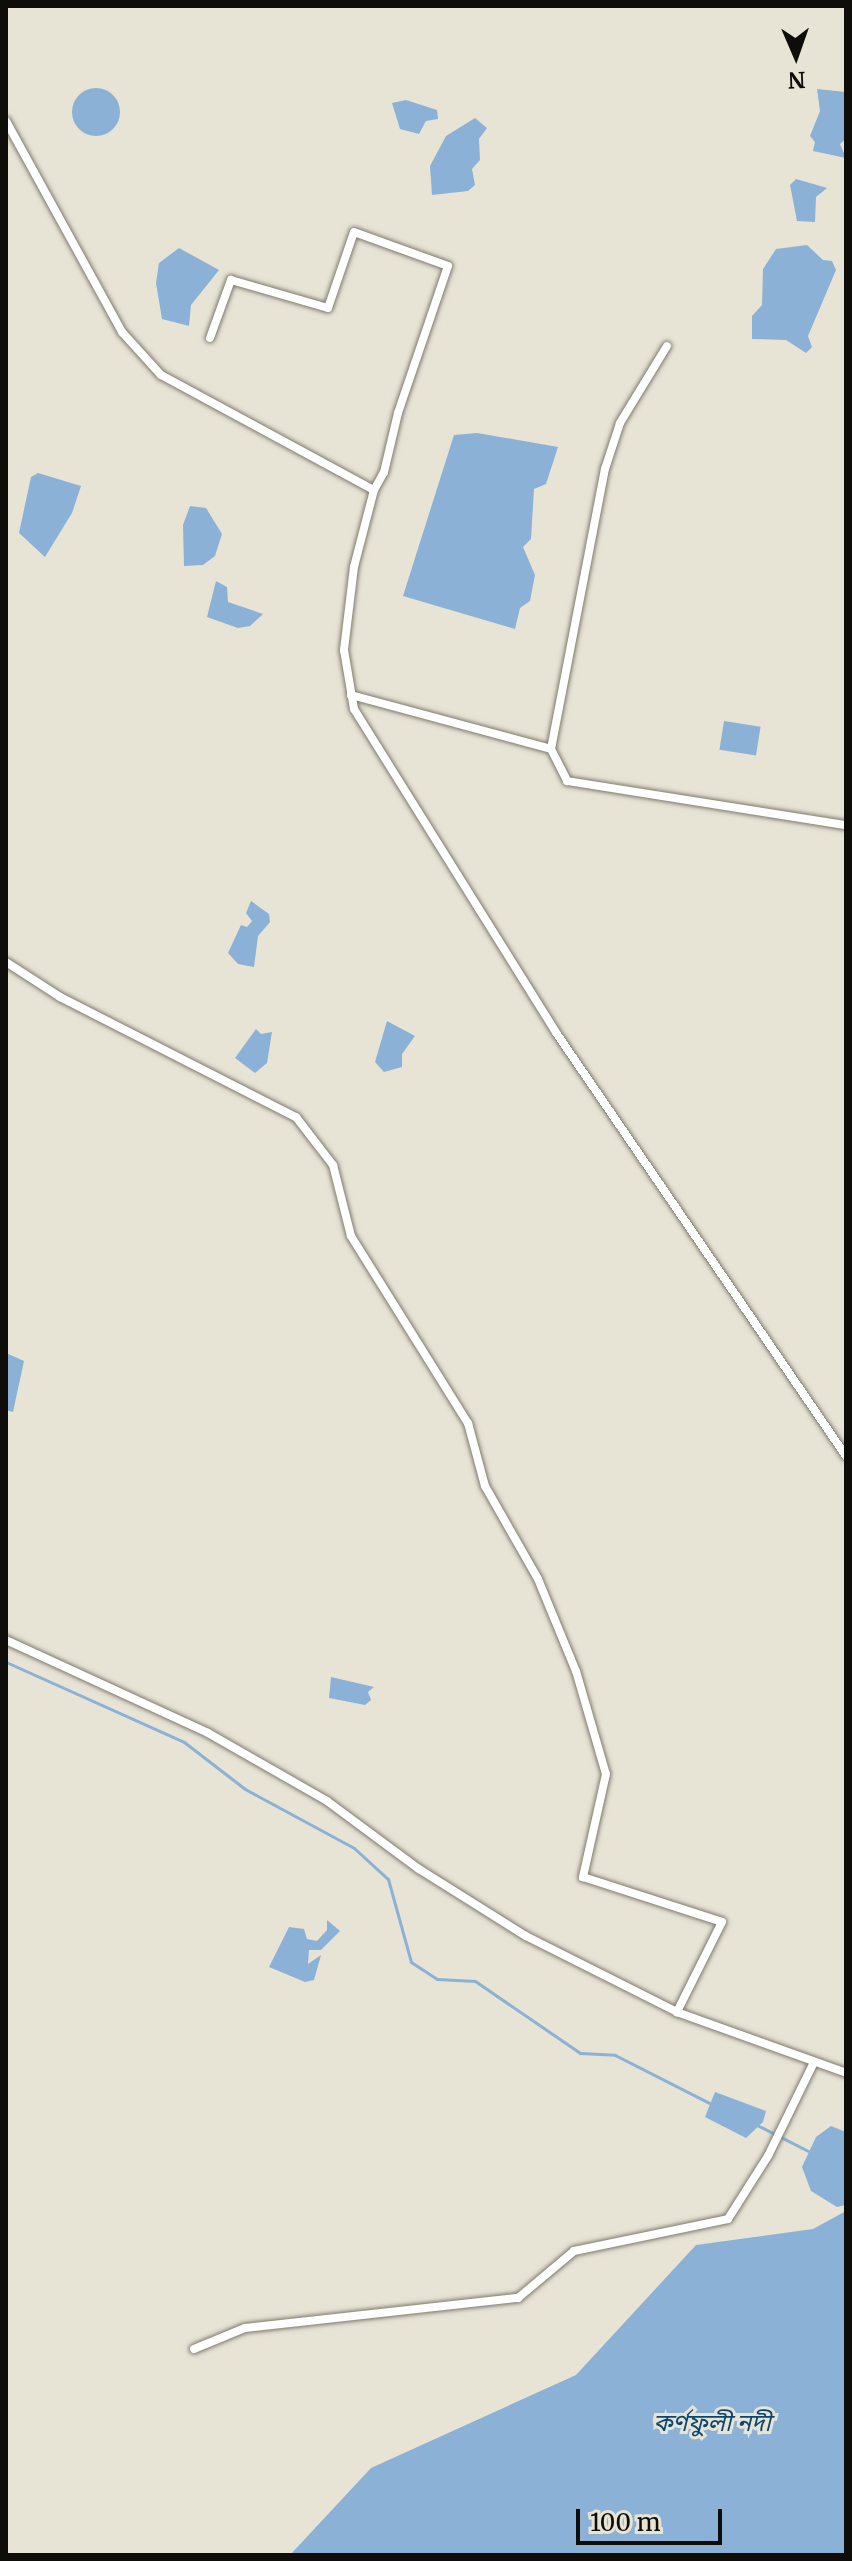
<!DOCTYPE html>
<html>
<head>
<meta charset="utf-8">
<style>
	body { margin:0 }
	#map { position:relative; width:852px; height:2561px; overflow:hidden; background:#e7e3d5; font-family:Merriweather,"Noto Sans Bengali",serif }
	div>[style] { position:absolute }
	.water>* { inset:0; background:#8bb2d6; transform-origin:0 0 }
	.round { border-radius:50% }
	.stream>* { height:3px; margin:-1.5px; padding:0 1.5px; transform-origin:1.5px; border-radius:1.5px; background:#8bb2d6 }
	.roads { filter:drop-shadow(0 0 2px #7f7a6e) drop-shadow(0 0 2px #7f7a6e) }
	.street>* { height:8px; margin:-4px; padding:0 4px; transform-origin:4px; border-radius:4px; background:#fff }
	span { translate:-50% -50%; white-space:nowrap; text-align:center; line-height:1.15; -webkit-text-stroke:6px #e7e3d5; paint-order:stroke }
	.water-label { font-size:24px; color:#074673; font-style:italic }
	.frame { position:absolute; inset:0; border:8px solid #0f0d09; pointer-events:none }
	.north { position:absolute; left:756px; top:16px; width:80px; height:80px; -webkit-text-stroke:6px #e7e3d5; paint-order:stroke; rotate:178deg; font-size:22px; font-weight:700; line-height:32px; text-align:center; color:#0f0d09 }
	.north::after { content:''; display:block; margin:auto; width:28px; height:36px; background:#0f0d09; clip-path:polygon(50% 0,100% 100%,50% 72%,0 100%) }
	.scale { position:absolute; left:576px; top:2509px; width:146px; height:36px; box-sizing:border-box; border:4px solid #0f0d09; border-top:0; padding-left:10px; font-size:24px; line-height:28px; white-space:nowrap; color:#0f0d09; -webkit-text-stroke:6px #e7e3d5; paint-order:stroke }
</style>
</head>
<body>
<div id="map">
	<div class="water">
		<i class="round" style="left:72px;top:88px;width:48px;height:48px"></i>
		<i style="clip-path:polygon(817px 89px,846px 92px,846px 139px,840px 144px,846px 158px,813px 151px,815px 142px,810px 136px,820px 111px)"></i>
		<i style="clip-path:polygon(406px 100px,437px 110px,438px 119px,426px 121px,419px 134px,400px 129px,392px 103px)"></i>
		<i style="clip-path:polygon(475px 118px,487px 128px,479px 139px,480px 160px,472px 169px,475px 185px,468px 191px,432px 195px,430px 166px,446px 136px)"></i>
		<i style="clip-path:polygon(796px 179px,827px 188px,816px 197px,815px 222px,797px 221px,790px 185px)"></i>
		<i style="clip-path:polygon(807px 245px,823px 260px,832px 261px,836px 270px,808px 336px,812px 347px,806px 353px,786px 340px,752px 339px,752px 316px,762px 305px,763px 269px,776px 249px)"></i>
		<i style="clip-path:polygon(179px 248px,219px 270px,191px 305px,189px 326px,162px 319px,156px 283px,159px 263px)"></i>
		<i style="clip-path:polygon(477px 433px,558px 447px,546px 484px,534px 489px,531px 539px,523px 547px,535px 575px,530px 601px,520px 608px,515px 629px,403px 596px,454px 435px)"></i>
		<i style="clip-path:polygon(38px 473px,81px 486px,72px 513px,45px 557px,19px 533px,31px 477px)"></i>
		<i style="clip-path:polygon(190px 506px,206px 508px,222px 534px,215px 556px,203px 565px,184px 566px,183px 525px)"></i>
		<i style="clip-path:polygon(216px 581px,227px 587px,228px 602px,263px 614px,250px 626px,238px 628px,207px 617px)"></i>
		<i style="left:724px;top:721px;width:37px;height:29px;rotate:9deg"></i>
		<i style="clip-path:polygon(251px 901px,269px 914px,270px 922px,258px 936px,254px 967px,238px 964px,228px 953px,241px 925px,247px 927px,252px 921px,246px 913px)"></i>
		<i style="clip-path:polygon(387px 1021px,415px 1036px,402px 1054px,402px 1067px,384px 1072px,375px 1062px)"></i>
		<i style="clip-path:polygon(256px 1029px,261px 1034px,272px 1032px,267px 1063px,255px 1073px,235px 1058px)"></i>
		<i style="clip-path:polygon(6px 1353px,24px 1361px,13px 1412px,6px 1410px)"></i>
		<i style="clip-path:polygon(331px 1677px,374px 1687px,368px 1692px,371px 1700px,365px 1705px,329px 1698px)"></i>
		<i style="clip-path:polygon(327px 1920px,340px 1931px,321px 1950px,309px 1950px,308px 1964px,321px 1955px,314px 1980px,305px 1982px,269px 1967px,289px 1927px,304px 1929px,307px 1939px,317px 1941px,327px 1930px)"></i>
		<i style="clip-path:polygon(715px 2092px,766px 2111px,763px 2122px,746px 2138px,705px 2117px)"></i>
		<i style="clip-path:polygon(831px 2126px,846px 2132px,846px 2205px,837px 2207px,811px 2191px,802px 2167px,816px 2137px)"></i>
		<i style="clip-path:polygon(846px 2211px,846px 2555px,290px 2555px,371px 2468px,576px 2375px,696px 2245px,813px 2229px)"></i>
	</div>
	<div class="stream">
		<i style="left:6px;top:1662px;width:195px;rotate:24.2deg"></i>
		<i style="left:184px;top:1742px;width:77px;rotate:37.6deg"></i>
		<i style="left:245px;top:1789px;width:124px;rotate:28.4deg"></i>
		<i style="left:354px;top:1848px;width:46px;rotate:42.4deg"></i>
		<i style="left:388px;top:1879px;width:86px;rotate:74.5deg"></i>
		<i style="left:411px;top:1962px;width:31px;rotate:33deg"></i>
		<i style="left:437px;top:1979px;width:38px;rotate:3deg"></i>
		<i style="left:475px;top:1981px;width:127px;rotate:34.4deg"></i>
		<i style="left:580px;top:2053px;width:35px;rotate:3deg"></i>
		<i style="left:615px;top:2055px;width:110px;rotate:27deg"></i>
		<i style="left:757px;top:2125px;width:59px;rotate:27deg"></i>
	</div>
	<div class="roads">
		<div class="street">
			<i style="left:6px;top:121px;width:241px;rotate:61.2deg"></i>
			<i style="left:122px;top:332px;width:58px;rotate:47.8deg"></i>
			<i style="left:161px;top:375px;width:242px;rotate:28.4deg"></i>
			<i style="left:374px;top:490px;width:80px;rotate:104.6deg"></i>
			<i style="left:354px;top:567px;width:84px;rotate:96.9deg"></i>
			<i style="left:344px;top:650px;width:60px;rotate:80.4deg"></i>
			<i style="left:354px;top:709px;width:383px;rotate:58deg"></i>
			<i style="left:557px;top:1034px;width:511px;rotate:55.6deg"></i>
			<i style="left:210px;top:338px;width:62px;rotate:-70.1deg"></i>
			<i style="left:231px;top:280px;width:101px;rotate:16.1deg"></i>
			<i style="left:328px;top:308px;width:80px;rotate:-71.1deg"></i>
			<i style="left:354px;top:232px;width:100px;rotate:19.9deg"></i>
			<i style="left:448px;top:266px;width:155px;rotate:108.8deg"></i>
			<i style="left:398px;top:413px;width:61px;rotate:103.3deg"></i>
			<i style="left:384px;top:472px;width:21px;rotate:119deg"></i>
			<i style="left:351px;top:695px;width:207px;rotate:15.1deg"></i>
			<i style="left:551px;top:749px;width:36px;rotate:63deg"></i>
			<i style="left:567px;top:781px;width:282px;rotate:9deg"></i>
			<i style="left:551px;top:749px;width:285px;rotate:-79.1deg"></i>
			<i style="left:605px;top:469px;width:48px;rotate:-71.9deg"></i>
			<i style="left:620px;top:423px;width:90px;rotate:-58.6deg"></i>
			<i style="left:6px;top:962px;width:64px;rotate:32.9deg"></i>
			<i style="left:60px;top:997px;width:265px;rotate:27deg"></i>
			<i style="left:296px;top:1117px;width:61px;rotate:52.4deg"></i>
			<i style="left:333px;top:1165px;width:73px;rotate:75.8deg"></i>
			<i style="left:351px;top:1236px;width:221px;rotate:58deg"></i>
			<i style="left:468px;top:1423px;width:65px;rotate:74.9deg"></i>
			<i style="left:485px;top:1486px;width:107px;rotate:60.3deg"></i>
			<i style="left:538px;top:1579px;width:100px;rotate:67.6deg"></i>
			<i style="left:576px;top:1671px;width:107px;rotate:73.8deg"></i>
			<i style="left:606px;top:1774px;width:106px;rotate:102.6deg"></i>
			<i style="left:583px;top:1877px;width:146px;rotate:17.9deg"></i>
			<i style="left:722px;top:1922px;width:101px;rotate:116.6deg"></i>
			<i style="left:6px;top:1640px;width:222px;rotate:24.7deg"></i>
			<i style="left:208px;top:1733px;width:137px;rotate:29.7deg"></i>
			<i style="left:327px;top:1801px;width:114px;rotate:36.5deg"></i>
			<i style="left:419px;top:1869px;width:126px;rotate:32.1deg"></i>
			<i style="left:526px;top:1936px;width:169px;rotate:26.7deg"></i>
			<i style="left:677px;top:2012px;width:180px;rotate:19.8deg"></i>
			<i style="left:194px;top:2349px;width:55px;rotate:-22.4deg"></i>
			<i style="left:245px;top:2328px;width:275px;rotate:-6.3deg"></i>
			<i style="left:518px;top:2298px;width:73px;rotate:-40deg"></i>
			<i style="left:574px;top:2251px;width:157px;rotate:-11.7deg"></i>
			<i style="left:728px;top:2219px;width:75px;rotate:-57.6deg"></i>
			<i style="left:768px;top:2156px;width:102px;rotate:-63.9deg"></i>
		</div>
	</div>
	<div class="water-label">
		<span style="left:712px;top:2423px">কর্ণফুলী নদী</span>
	</div>
	<div class="frame"></div>
	<div class="north">N</div>
	<div class="scale">100 m</div>
</div>
</body>
</html>
